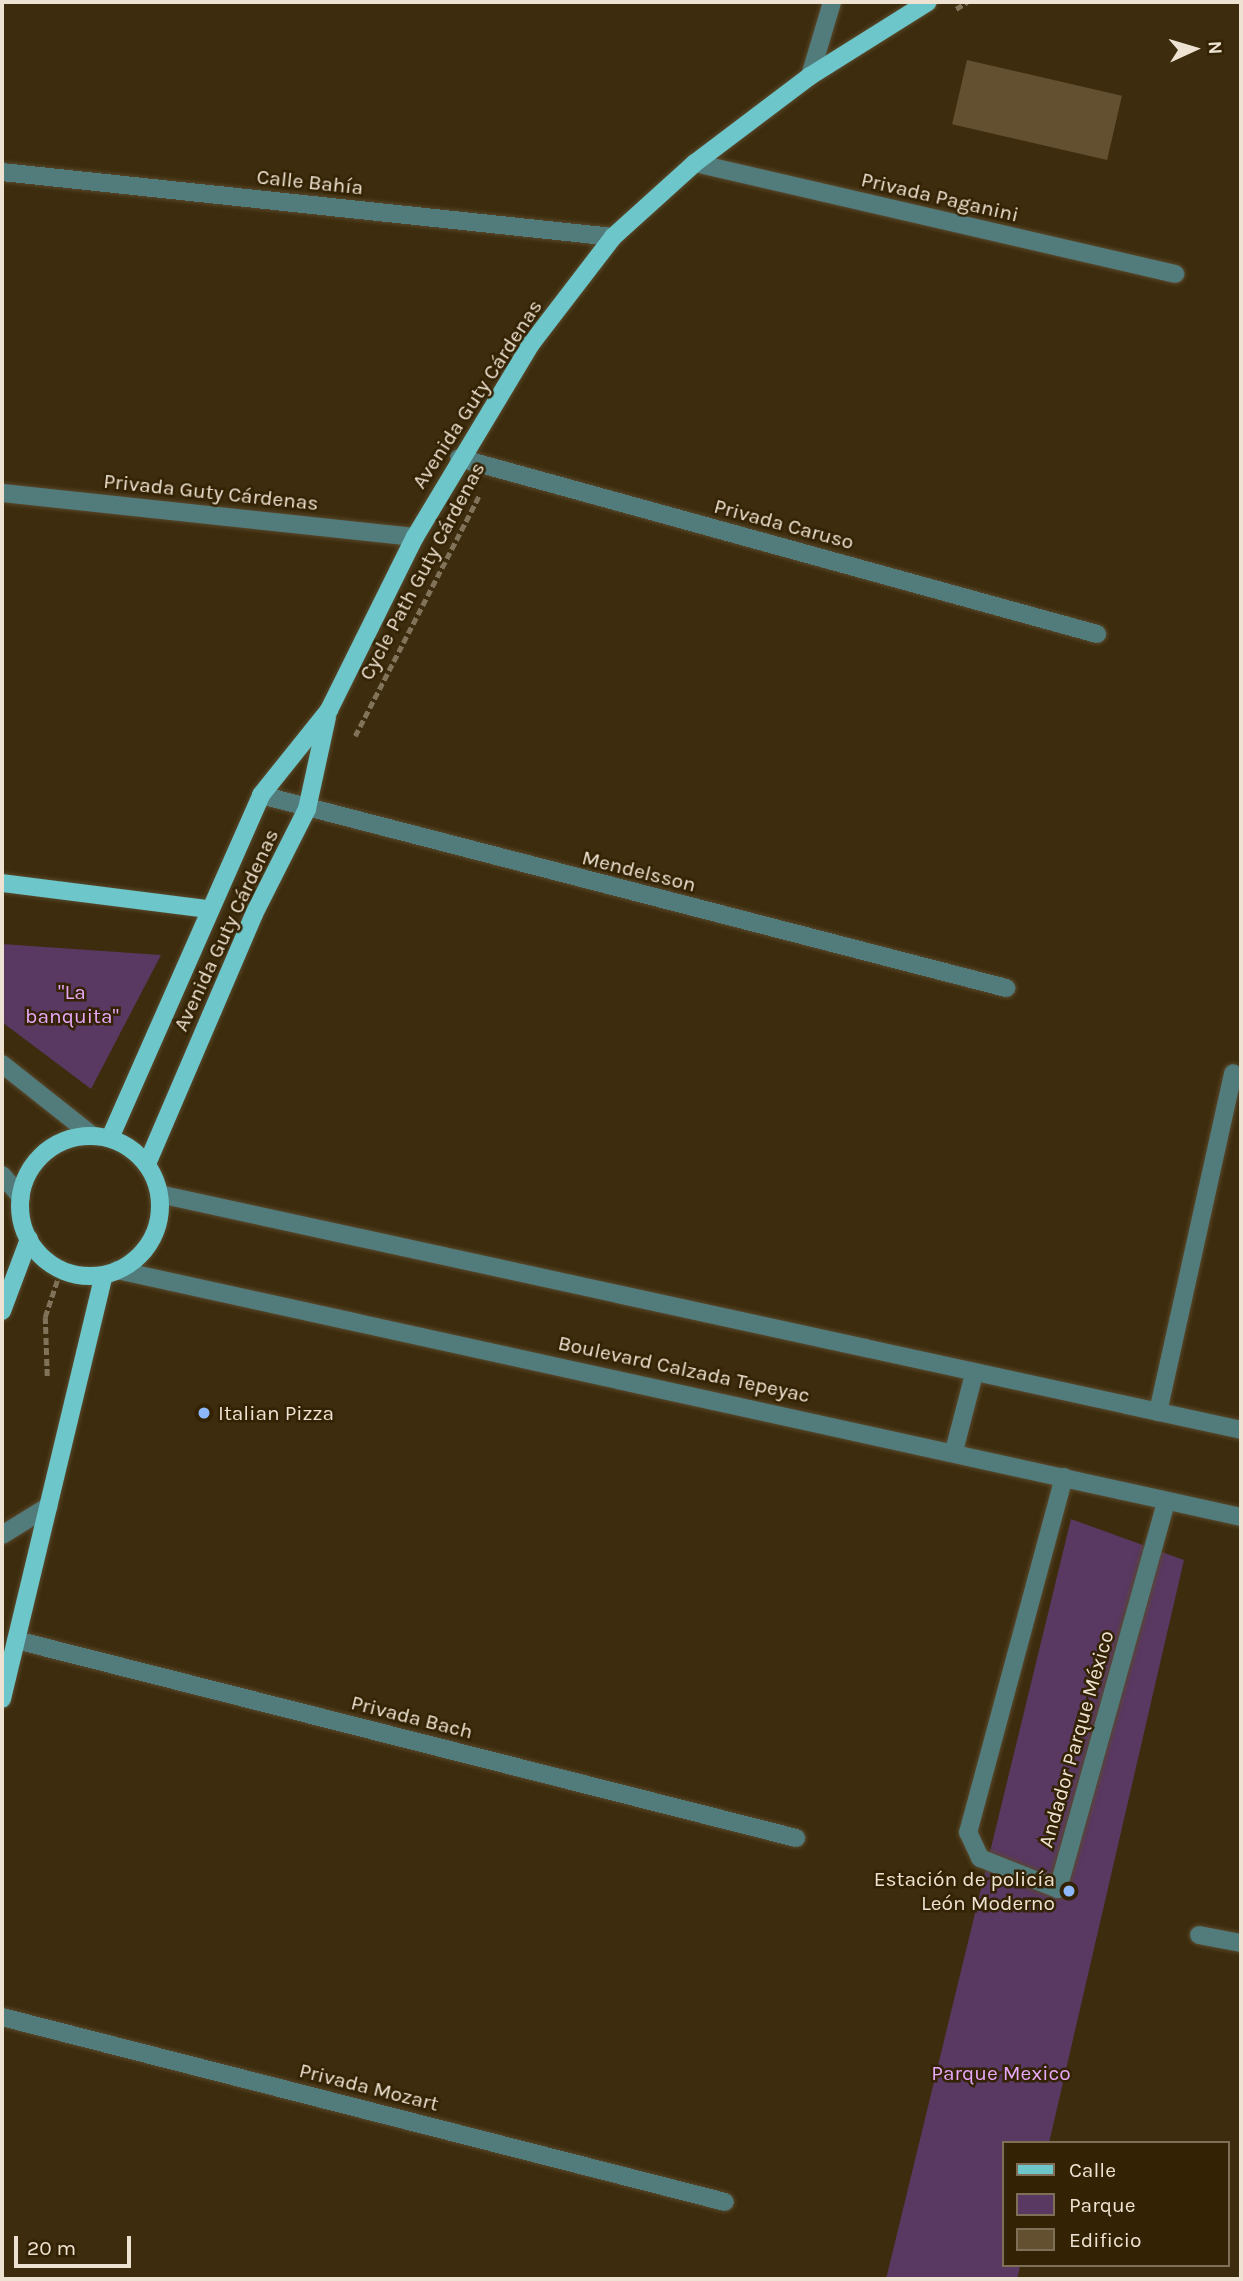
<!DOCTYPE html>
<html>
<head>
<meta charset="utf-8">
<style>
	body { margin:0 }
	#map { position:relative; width:1243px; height:2281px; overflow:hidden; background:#3d2c0d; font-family:Karla,sans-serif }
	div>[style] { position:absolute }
	.green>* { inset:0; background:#593862 }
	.building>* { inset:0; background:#635031; transform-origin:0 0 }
	.path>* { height:4.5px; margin-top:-2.25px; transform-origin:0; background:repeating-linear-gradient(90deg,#817359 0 7px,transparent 0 10.5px) }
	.roads { filter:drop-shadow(0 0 2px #59492d) drop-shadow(0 0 2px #59492d) }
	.minor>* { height:18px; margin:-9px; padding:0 9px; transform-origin:9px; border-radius:9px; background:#527b7c }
	.major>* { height:18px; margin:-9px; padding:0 9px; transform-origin:9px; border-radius:9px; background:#6dc6c9 }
	.major>.ring { margin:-9px; padding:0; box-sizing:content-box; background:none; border:18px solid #6dc6c9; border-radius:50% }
	.dots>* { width:19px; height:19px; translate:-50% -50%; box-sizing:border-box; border:4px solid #332203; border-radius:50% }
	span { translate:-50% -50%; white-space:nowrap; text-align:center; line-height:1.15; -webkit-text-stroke:5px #332203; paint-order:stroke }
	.street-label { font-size:21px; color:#eee3d2 }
	.park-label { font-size:21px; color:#e8a8fa }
	.poi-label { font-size:21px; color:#eee3d2 }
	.left { translate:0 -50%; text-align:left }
	.right { translate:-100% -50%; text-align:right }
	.frame { position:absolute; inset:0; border:4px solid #eee3d2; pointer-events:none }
	.legend { position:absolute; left:1002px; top:2141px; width:228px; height:126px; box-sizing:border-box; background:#332203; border:2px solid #7e6f56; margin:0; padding:9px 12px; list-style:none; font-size:21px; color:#eee3d2 }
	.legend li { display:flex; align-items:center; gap:14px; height:35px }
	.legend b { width:35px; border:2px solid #7e6f56 }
	.north { position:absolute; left:1159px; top:14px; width:70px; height:70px; -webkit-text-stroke:5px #332203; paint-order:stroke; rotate:86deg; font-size:19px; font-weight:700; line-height:28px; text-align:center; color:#eee3d2 }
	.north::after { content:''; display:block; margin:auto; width:24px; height:32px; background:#eee3d2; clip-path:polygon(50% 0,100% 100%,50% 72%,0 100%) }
	.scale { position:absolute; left:14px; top:2236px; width:117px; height:32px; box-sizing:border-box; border:4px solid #eee3d2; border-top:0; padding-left:9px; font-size:21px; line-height:24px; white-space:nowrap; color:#eee3d2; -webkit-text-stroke:5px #332203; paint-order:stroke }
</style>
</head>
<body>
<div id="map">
	<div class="green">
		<i style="clip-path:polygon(2px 944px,161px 955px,91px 1089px,2px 1022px)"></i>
		<i style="clip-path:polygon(1071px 1519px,1184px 1560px,1049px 2143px,1003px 2143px,1003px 2265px,1020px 2265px,1019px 2271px,1017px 2279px,886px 2279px)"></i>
	</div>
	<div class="building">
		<i style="left:967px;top:60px;width:159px;height:66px;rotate:13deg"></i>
	</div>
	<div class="path">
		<i style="left:956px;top:9px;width:13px;rotate:-32deg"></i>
		<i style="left:355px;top:736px;width:272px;rotate:-62.7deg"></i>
		<i style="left:35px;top:1168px;width:32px;rotate:-41deg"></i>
		<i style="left:144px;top:1248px;width:29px;rotate:-63deg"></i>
		<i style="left:47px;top:1376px;width:59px;rotate:-91.9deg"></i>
		<i style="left:45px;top:1317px;width:51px;rotate:-71.6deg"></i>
		<i style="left:61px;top:1269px;width:11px;rotate:-142deg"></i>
	</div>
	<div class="roads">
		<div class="minor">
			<i style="left:810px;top:76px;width:77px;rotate:-73.4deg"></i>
			<i style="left:695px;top:163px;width:493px;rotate:13deg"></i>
			<i style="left:2px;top:172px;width:614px;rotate:6.07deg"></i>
			<i style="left:459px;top:458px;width:662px;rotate:15.42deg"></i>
			<i style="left:2px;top:493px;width:415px;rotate:6.1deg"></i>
			<i style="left:261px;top:795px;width:770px;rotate:14.52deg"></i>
			<i style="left:2px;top:1064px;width:116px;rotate:38.4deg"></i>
			<i style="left:2px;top:1175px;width:29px;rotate:49deg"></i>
			<i style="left:159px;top:1194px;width:1107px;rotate:12.3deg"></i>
			<i style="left:117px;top:1270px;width:1151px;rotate:12.39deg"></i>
			<i style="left:1158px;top:1412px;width:347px;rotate:-77.5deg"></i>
			<i style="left:954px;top:1451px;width:80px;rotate:-75.4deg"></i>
			<i style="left:1064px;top:1477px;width:368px;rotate:105.1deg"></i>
			<i style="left:968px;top:1832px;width:29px;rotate:65deg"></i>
			<i style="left:980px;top:1858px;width:84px;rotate:21.7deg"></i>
			<i style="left:1058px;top:1889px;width:403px;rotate:-74.4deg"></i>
			<i style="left:2px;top:1535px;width:55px;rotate:-31.7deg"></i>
			<i style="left:16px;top:1640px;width:805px;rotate:14.24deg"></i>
			<i style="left:1199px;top:1935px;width:43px;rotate:10.8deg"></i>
			<i style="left:2px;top:2017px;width:746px;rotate:14.35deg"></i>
		</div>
		<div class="major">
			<i style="left:2px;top:883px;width:207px;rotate:7.2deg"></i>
			<i class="ring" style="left:20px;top:1136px;width:122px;height:122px"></i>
			<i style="left:110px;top:1138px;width:375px;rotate:-66.2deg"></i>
			<i style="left:261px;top:795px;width:109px;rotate:-51.3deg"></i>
			<i style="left:329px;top:710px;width:193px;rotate:-63.6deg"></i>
			<i style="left:415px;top:537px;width:225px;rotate:-59deg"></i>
			<i style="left:531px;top:344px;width:135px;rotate:-52.5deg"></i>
			<i style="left:613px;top:237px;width:110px;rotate:-42.1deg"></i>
			<i style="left:695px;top:163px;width:144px;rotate:-37.1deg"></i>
			<i style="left:810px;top:76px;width:139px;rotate:-32.1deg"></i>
			<i style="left:147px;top:1164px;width:272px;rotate:-66.8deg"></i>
			<i style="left:254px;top:914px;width:118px;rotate:-63.2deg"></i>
			<i style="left:307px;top:809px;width:94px;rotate:-77.7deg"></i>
			<i style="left:2px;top:1311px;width:77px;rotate:-69.4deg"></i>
			<i style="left:2px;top:1699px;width:433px;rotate:-76.5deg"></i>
		</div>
	</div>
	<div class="dots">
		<i style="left:204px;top:1413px;background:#8db9fc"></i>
		<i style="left:1069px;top:1891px;background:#8db9fc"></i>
	</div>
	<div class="street-label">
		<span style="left:310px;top:182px;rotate:6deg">Calle Bahía</span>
		<span style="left:940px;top:197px;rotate:13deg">Privada Paganini</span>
		<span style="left:477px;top:394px;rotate:-57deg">Avenida Guty Cárdenas</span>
		<span style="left:211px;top:492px;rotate:6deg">Privada Guty Cárdenas</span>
		<span style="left:784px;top:524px;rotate:15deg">Privada Caruso</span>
		<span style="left:422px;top:571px;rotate:-62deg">Cycle Path Guty Cárdenas</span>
		<span style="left:639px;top:871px;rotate:14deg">Mendelsson</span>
		<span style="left:226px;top:930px;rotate:-65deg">Avenida Guty Cárdenas</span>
		<span style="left:684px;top:1369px;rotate:12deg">Boulevard Calzada Tepeyac</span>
		<span style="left:412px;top:1717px;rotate:14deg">Privada Bach</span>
		<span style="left:1076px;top:1739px;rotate:-74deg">Andador Parque México</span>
		<span style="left:369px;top:2087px;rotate:14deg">Privada Mozart</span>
	</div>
	<div class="park-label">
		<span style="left:72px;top:1004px">"La<br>banquita"</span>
		<span style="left:1001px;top:2073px">Parque Mexico</span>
	</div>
	<div class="poi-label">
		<span class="left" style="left:218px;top:1413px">Italian Pizza</span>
		<span class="right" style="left:1055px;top:1891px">Estación de policía<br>León Moderno</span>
	</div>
	<div class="frame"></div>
	<ul class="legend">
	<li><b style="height:9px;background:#6dc6c9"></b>Calle</li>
	<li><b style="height:19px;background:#593862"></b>Parque</li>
	<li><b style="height:19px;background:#635031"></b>Edificio</li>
	</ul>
	<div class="north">N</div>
	<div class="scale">20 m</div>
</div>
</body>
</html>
